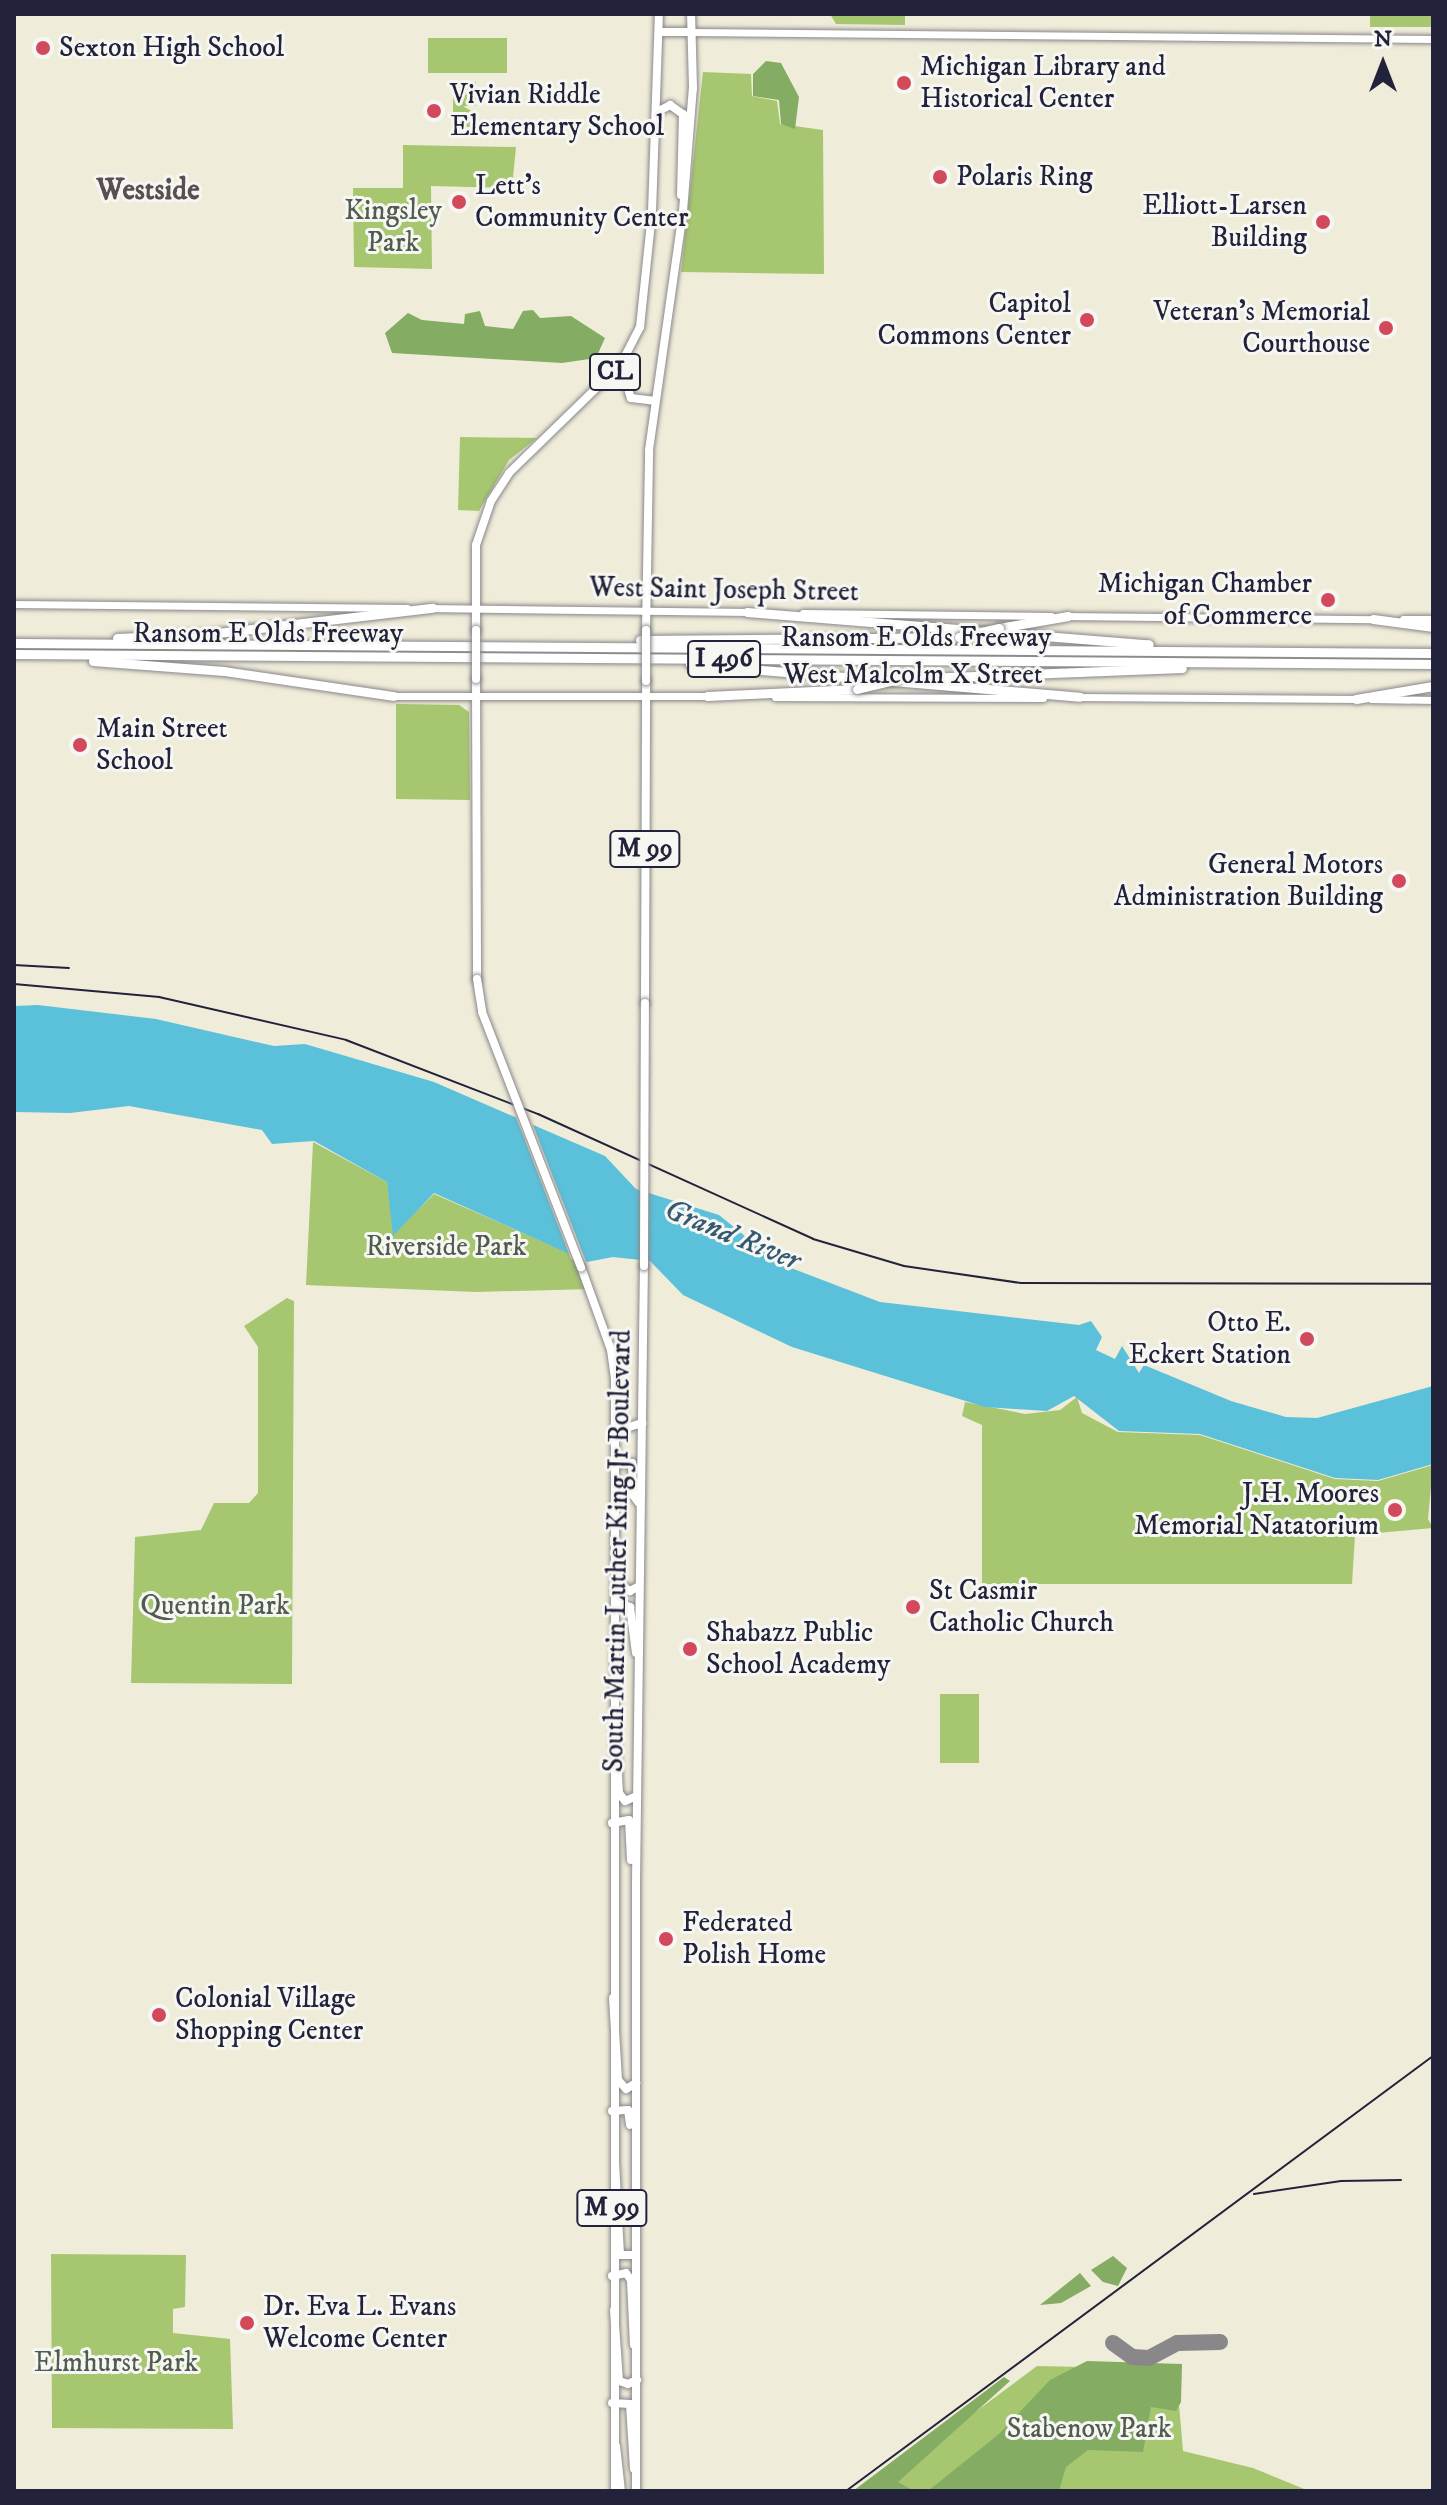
<!DOCTYPE html>
<html>
<head>
<meta charset="utf-8">
<style>
	body { margin:0 }
	#map { position:relative; width:1447px; height:2505px; overflow:hidden; background:#f0ecda; font-family:"IM FELL DW Pica",serif }
	div>[style] { position:absolute }
	.green>* { inset:0; background:#a6c770; transform-origin:0 0 }
	.forest>* { inset:0; background:#84ac62 }
	.water>* { inset:0; background:#5bc0d9 }
	.pier>* { inset:0; background:#f0ecda }
	.taxiway>* { height:16px; margin:-8px; padding:0 8px; transform-origin:8px; border-radius:8px; background:#89878a }
	.roads { filter:drop-shadow(0 0 2px #89878a) drop-shadow(0 0 2px #89878a) }
	.secondary>* { height:7px; margin:-3.5px; padding:0 3.5px; transform-origin:3.5px; border-radius:3.5px; background:#fff }
	.primary>* { height:8px; margin:-4px; padding:0 4px; transform-origin:4px; border-radius:4px; background:#fff }
	.highway>* { height:9px; margin:-4.5px; padding:0 4.5px; transform-origin:4.5px; border-radius:4.5px; background:#fff }
	.rail>* { height:2px; margin:-1px; padding:0 1px; transform-origin:1px; border-radius:1px; background:#22223b }
	.bridges { filter:drop-shadow(0 0 2px #89878a) drop-shadow(0 0 2px #89878a) }
	.primary-bridge>* { height:8px; margin:-4px; padding:0 4px; transform-origin:4px; border-radius:4px; background:#fff }
	.highway-bridge>* { height:9px; margin:-4.5px; padding:0 4.5px; transform-origin:4.5px; border-radius:4.5px; background:#fff }
	.dots>* { width:22px; height:22px; translate:-50% -50%; box-sizing:border-box; border:4px solid #f6f6f2; border-radius:50% }
	span { translate:-50% -50%; white-space:nowrap; text-align:center; line-height:1.15; -webkit-text-stroke:6px #f6f6f2; paint-order:stroke }
	.shield-label span { padding:2px 6px; background:#f6f6f2; border:2px solid; border-radius:6px; -webkit-text-stroke-width:0 }
	.shield-label { font-size:26px; color:#22223b; font-weight:700 }
	.poi-label { font-size:28px; color:#22223b }
	.left { translate:0 -50%; text-align:left }
	.right { translate:-100% -50%; text-align:right }
	.park-label { font-size:28px; color:#505c4e }
	.street-label { font-size:28px; color:#22223b }
	.neighbourhood-label { font-size:30px; color:#594e50; font-weight:700 }
	.water-label { font-size:30px; color:#365972; font-style:italic }
	.frame { position:absolute; inset:0; border:16px solid #22223b; pointer-events:none }
	.north { position:absolute; left:1343px; top:24px; width:80px; height:80px; -webkit-text-stroke:6px #f6f6f2; paint-order:stroke; rotate:0deg; font-size:22px; font-weight:700; line-height:32px; text-align:center; color:#22223b }
	.north::after { content:''; display:block; margin:auto; width:28px; height:36px; background:#22223b; clip-path:polygon(50% 0,100% 100%,50% 72%,0 100%) }
</style>
</head>
<body>
<div id="map">
	<div class="green">
		<i style="clip-path:polygon(830px 14px,905px 14px,905px 25px,836px 24px)"></i>
		<i style="left:1370px;top:14px;width:63px;height:13px"></i>
		<i style="left:428px;top:38px;width:79px;height:35px"></i>
		<i style="clip-path:polygon(703px 72px,751px 74px,752px 96px,777px 101px,780px 124px,823px 130px,824px 274px,681px 272px)"></i>
		<i style="clip-path:polygon(453px 81px,476px 82px,476px 106px,463px 106px,473px 112px,480px 133px,453px 129px)"></i>
		<i style="clip-path:polygon(403px 145px,516px 147px,512px 188px,431px 186px,432px 269px,354px 267px,353px 188px,403px 188px)"></i>
		<i style="clip-path:polygon(460px 437px,537px 438px,509px 460px,479px 511px,458px 510px)"></i>
		<i style="clip-path:polygon(396px 704px,459px 705px,469px 712px,470px 800px,396px 799px)"></i>
		<i style="clip-path:polygon(313px 1142px,387px 1182px,394px 1233px,434px 1194px,580px 1258px,592px 1289px,476px 1292px,306px 1285px)"></i>
		<i style="clip-path:polygon(287px 1298px,294px 1301px,292px 1684px,131px 1683px,135px 1537px,201px 1530px,214px 1503px,249px 1503px,258px 1493px,258px 1347px,244px 1326px)"></i>
		<i style="clip-path:polygon(1077px 1397px,1082px 1413px,1118px 1432px,1200px 1435px,1335px 1479px,1378px 1481px,1433px 1465px,1428px 1519px,1433px 1528px,1355px 1535px,1352px 1584px,982px 1584px,982px 1425px,962px 1416px,965px 1402px,1025px 1414px,1060px 1410px)"></i>
		<i style="left:940px;top:1694px;width:39px;height:69px"></i>
		<i style="clip-path:polygon(51px 2254px,186px 2255px,185px 2307px,173px 2309px,173px 2333px,230px 2339px,233px 2429px,52px 2428px)"></i>
		<i style="clip-path:polygon(1037px 2366px,1176px 2369px,1183px 2451px,1253px 2468px,1309px 2491px,869px 2491px)"></i>
	</div>
	<div class="forest">
		<i style="clip-path:polygon(766px 61px,781px 63px,799px 97px,795px 129px,781px 124px,779px 100px,753px 96px,753px 74px)"></i>
		<i style="clip-path:polygon(533px 310px,540px 318px,571px 316px,605px 338px,596px 358px,562px 363px,392px 353px,385px 333px,408px 313px,422px 320px,464px 324px,465px 314px,480px 311px,485px 326px,513px 329px,523px 311px)"></i>
		<i style="clip-path:polygon(1113px 2256px,1127px 2268px,1118px 2286px,1103px 2282px,1091px 2270px)"></i>
		<i style="clip-path:polygon(1080px 2273px,1091px 2286px,1061px 2303px,1040px 2305px)"></i>
		<i style="clip-path:polygon(1087px 2361px,1182px 2364px,1181px 2402px,1176px 2411px,1151px 2407px,1143px 2452px,1088px 2450px,1066px 2467px,1059px 2491px,928px 2491px,999px 2434px,1050px 2380px)"></i>
		<i style="clip-path:polygon(1004px 2377px,1010px 2381px,898px 2482px,914px 2491px,853px 2491px)"></i>
	</div>
	<div class="water">
		<i style="clip-path:polygon(38px 1005px,156px 1019px,274px 1046px,305px 1044px,434px 1082px,605px 1156px,636px 1189px,719px 1215px,778px 1263px,880px 1302px,1079px 1325px,1091px 1321px,1102px 1337px,1096px 1350px,1115px 1359px,1122px 1346px,1139px 1373px,1144px 1365px,1231px 1401px,1286px 1417px,1317px 1418px,1433px 1386px,1433px 1464px,1378px 1480px,1335px 1478px,1200px 1434px,1119px 1431px,1074px 1396px,1047px 1411px,985px 1407px,792px 1347px,683px 1295px,650px 1261px,613px 1257px,587px 1262px,434px 1193px,393px 1236px,387px 1182px,314px 1141px,272px 1144px,262px 1130px,129px 1106px,70px 1113px,14px 1112px,14px 1006px)"></i>
	</div>
	<div class="pier">
		<i style="clip-path:polygon(514px 1112px,531px 1120px,587px 1264px,571px 1259px)"></i>
	</div>
	<div class="taxiway">
		<i style="left:1113px;top:2343px;width:24px;rotate:36deg"></i>
		<i style="left:1132px;top:2357px;width:17px;rotate:3deg"></i>
		<i style="left:1149px;top:2358px;width:32px;rotate:-28deg"></i>
		<i style="left:1177px;top:2343px;width:43px;rotate:-1.3deg"></i>
	</div>
	<div class="roads">
		<div class="secondary">
			<i style="left:692px;top:32px;width:741px;rotate:0.54deg"></i>
			<i style="left:14px;top:604px;width:393px;rotate:0.6deg"></i>
			<i style="left:427px;top:608px;width:324px;rotate:0.7deg"></i>
			<i style="left:803px;top:613px;width:248px;rotate:0.7deg"></i>
			<i style="left:1063px;top:616px;width:312px;rotate:0.6deg"></i>
			<i style="left:1403px;top:619px;width:30px"></i>
			<i style="left:393px;top:696px;width:318px"></i>
			<i style="left:775px;top:697px;width:268px;rotate:0.2deg"></i>
			<i style="left:1075px;top:697px;width:284px;rotate:0.4deg"></i>
			<i style="left:1371px;top:699px;width:62px;rotate:0.9deg"></i>
		</div>
		<div class="primary">
			<i style="left:659px;top:32px;width:33px"></i>
			<i style="left:657px;top:112px;width:15px;rotate:-28deg"></i>
			<i style="left:670px;top:105px;width:16px;rotate:35deg"></i>
			<i style="left:683px;top:114px;width:81px;rotate:91.4deg"></i>
			<i style="left:621px;top:364px;width:35px;rotate:74deg"></i>
			<i style="left:631px;top:398px;width:23px;rotate:7deg"></i>
			<i style="left:476px;top:630px;width:85px;rotate:-90deg"></i>
			<i style="left:476px;top:545px;width:46px;rotate:-71.2deg"></i>
			<i style="left:491px;top:501px;width:33px;rotate:-57deg"></i>
			<i style="left:509px;top:473px;width:156px;rotate:-44.2deg"></i>
			<i style="left:621px;top:364px;width:42px;rotate:-62.8deg"></i>
			<i style="left:640px;top:327px;width:116px;rotate:-84deg"></i>
			<i style="left:652px;top:212px;width:198px;rotate:-88deg"></i>
			<i style="left:646px;top:630px;width:180px;rotate:-89deg"></i>
			<i style="left:649px;top:450px;width:241px;rotate:-81.9deg"></i>
			<i style="left:683px;top:211px;width:123px;rotate:-85.4deg"></i>
			<i style="left:693px;top:88px;width:74px;rotate:-91.5deg"></i>
			<i style="left:476px;top:679px;width:300px;rotate:89.8deg"></i>
			<i style="left:645px;top:1003px;width:322px;rotate:-89.8deg"></i>
			<i style="left:581px;top:1267px;width:88px;rotate:70.1deg"></i>
			<i style="left:611px;top:1350px;width:28px;rotate:82deg"></i>
			<i style="left:615px;top:1378px;width:1113px;rotate:90deg"></i>
			<i style="left:617px;top:1382px;width:40px;rotate:81.5deg"></i>
			<i style="left:623px;top:1422px;width:8px;rotate:40deg"></i>
			<i style="left:629px;top:1427px;width:14px;rotate:-17deg"></i>
			<i style="left:615px;top:1464px;width:17px;rotate:-3deg"></i>
			<i style="left:632px;top:1463px;width:32px;rotate:88deg"></i>
			<i style="left:633px;top:1495px;width:10px;rotate:53deg"></i>
			<i style="left:616px;top:1552px;width:33px;rotate:81deg"></i>
			<i style="left:621px;top:1585px;width:11px;rotate:34deg"></i>
			<i style="left:630px;top:1591px;width:10px;rotate:-29deg"></i>
			<i style="left:614px;top:1610px;width:10px;rotate:-37deg"></i>
			<i style="left:622px;top:1604px;width:9px;rotate:21deg"></i>
			<i style="left:630px;top:1607px;width:46px;rotate:82.6deg"></i>
			<i style="left:615px;top:1720px;width:73px;rotate:86.9deg"></i>
			<i style="left:619px;top:1793px;width:10px;rotate:53deg"></i>
			<i style="left:625px;top:1801px;width:13px;rotate:-23deg"></i>
			<i style="left:612px;top:1823px;width:17px;rotate:-10deg"></i>
			<i style="left:629px;top:1820px;width:40px;rotate:87.1deg"></i>
			<i style="left:613px;top:1998px;width:82px;rotate:86.5deg"></i>
			<i style="left:618px;top:2080px;width:12px;rotate:48deg"></i>
			<i style="left:626px;top:2089px;width:12px;rotate:-31deg"></i>
			<i style="left:612px;top:2111px;width:16px;rotate:-4deg"></i>
			<i style="left:628px;top:2110px;width:15px;rotate:82deg"></i>
			<i style="left:615px;top:2162px;width:93px;rotate:86.9deg"></i>
			<i style="left:620px;top:2255px;width:16px"></i>
			<i style="left:612px;top:2276px;width:14px;rotate:-12deg"></i>
			<i style="left:626px;top:2273px;width:9px;rotate:54deg"></i>
			<i style="left:631px;top:2280px;width:65px;rotate:87.4deg"></i>
			<i style="left:614px;top:2310px;width:71px;rotate:86deg"></i>
			<i style="left:619px;top:2381px;width:9px;rotate:18deg"></i>
			<i style="left:628px;top:2384px;width:10px;rotate:-24deg"></i>
			<i style="left:612px;top:2403px;width:18px;rotate:3deg"></i>
			<i style="left:630px;top:2404px;width:65px;rotate:86.5deg"></i>
			<i style="left:616px;top:2446px;width:45px;rotate:83.7deg"></i>
			<i style="left:636px;top:2491px;width:609px;rotate:-90deg"></i>
			<i style="left:636px;top:1882px;width:616px;rotate:-89.26deg"></i>
		</div>
		<div class="highway">
			<i style="left:747px;top:612px;width:403px;rotate:4.6deg"></i>
			<i style="left:1373px;top:619px;width:61px;rotate:7.6deg"></i>
			<i style="left:999px;top:628px;width:70px;rotate:-9.9deg"></i>
			<i style="left:117px;top:638px;width:92px;rotate:-2.5deg"></i>
			<i style="left:209px;top:634px;width:225px;rotate:-6.7deg"></i>
			<i style="left:640px;top:640px;width:319px;rotate:-0.5deg"></i>
			<i style="left:14px;top:643px;width:1419px;rotate:0.4deg"></i>
			<i style="left:14px;top:654px;width:1419px;rotate:0.4deg"></i>
			<i style="left:93px;top:661px;width:131px;rotate:4.4deg"></i>
			<i style="left:224px;top:671px;width:171px;rotate:8.4deg"></i>
			<i style="left:690px;top:664px;width:391px;rotate:4.8deg"></i>
			<i style="left:898px;top:679px;width:284px;rotate:-2.2deg"></i>
			<i style="left:707px;top:696px;width:150px;rotate:-2.7deg"></i>
			<i style="left:1356px;top:699px;width:78px;rotate:-9.6deg"></i>
		</div>
	</div>
	<div class="rail">
		<i style="left:14px;top:965px;width:55px;rotate:3.1deg"></i>
		<i style="left:14px;top:984px;width:146px;rotate:5.1deg"></i>
		<i style="left:159px;top:997px;width:192px;rotate:12.9deg"></i>
		<i style="left:346px;top:1040px;width:206px;rotate:21.1deg"></i>
		<i style="left:538px;top:1114px;width:302px;rotate:24.4deg"></i>
		<i style="left:813px;top:1239px;width:95px;rotate:16.5deg"></i>
		<i style="left:904px;top:1266px;width:118px;rotate:8.3deg"></i>
		<i style="left:1021px;top:1283px;width:412px;rotate:0.1deg"></i>
		<i style="left:1254px;top:2194px;width:88px;rotate:-8.5deg"></i>
		<i style="left:1341px;top:2181px;width:60px;rotate:-1deg"></i>
		<i style="left:846px;top:2491px;width:731px;rotate:-36.54deg"></i>
	</div>
	<div class="bridges">
		<div class="primary-bridge">
			<i style="left:476px;top:630px;width:49px;rotate:90deg"></i>
			<i style="left:646px;top:630px;width:51px;rotate:90deg"></i>
			<i style="left:477px;top:979px;width:33px;rotate:81deg"></i>
			<i style="left:482px;top:1012px;width:274px;rotate:68.8deg"></i>
			<i style="left:644px;top:1266px;width:263px;rotate:-89.8deg"></i>
		</div>
		<div class="highway-bridge">
			<i style="left:959px;top:637px;width:41px;rotate:-12.7deg"></i>
			<i style="left:857px;top:689px;width:42px;rotate:-13.7deg"></i>
		</div>
	</div>
	<div class="dots">
		<i style="left:43px;top:48px;background:#d1495b"></i>
		<i style="left:904px;top:83px;background:#d1495b"></i>
		<i style="left:434px;top:111px;background:#d1495b"></i>
		<i style="left:940px;top:177px;background:#d1495b"></i>
		<i style="left:459px;top:202px;background:#d1495b"></i>
		<i style="left:1323px;top:222px;background:#d1495b"></i>
		<i style="left:1087px;top:320px;background:#d1495b"></i>
		<i style="left:1386px;top:328px;background:#d1495b"></i>
		<i style="left:1328px;top:600px;background:#d1495b"></i>
		<i style="left:80px;top:745px;background:#d1495b"></i>
		<i style="left:1399px;top:881px;background:#d1495b"></i>
		<i style="left:1307px;top:1339px;background:#d1495b"></i>
		<i style="left:1395px;top:1510px;background:#d1495b"></i>
		<i style="left:913px;top:1607px;background:#d1495b"></i>
		<i style="left:690px;top:1649px;background:#d1495b"></i>
		<i style="left:666px;top:1939px;background:#d1495b"></i>
		<i style="left:159px;top:2015px;background:#d1495b"></i>
		<i style="left:247px;top:2323px;background:#d1495b"></i>
	</div>
	<div class="shield-label">
		<span style="left:615px;top:372px">CL</span>
		<span style="left:724px;top:659px">I 496</span>
		<span style="left:645px;top:849px">M 99</span>
		<span style="left:612px;top:2208px">M 99</span>
	</div>
	<div class="poi-label">
		<span class="left" style="left:59px;top:48px">Sexton High School</span>
		<span class="left" style="left:920px;top:83px">Michigan Library and<br>Historical Center</span>
		<span class="left" style="left:450px;top:111px">Vivian Riddle<br>Elementary School</span>
		<span class="left" style="left:956px;top:177px">Polaris Ring</span>
		<span class="left" style="left:475px;top:202px">Lett's<br>Community Center</span>
		<span class="right" style="left:1307px;top:222px">Elliott-Larsen<br>Building</span>
		<span class="right" style="left:1071px;top:320px">Capitol<br>Commons Center</span>
		<span class="right" style="left:1370px;top:328px">Veteran's Memorial<br>Courthouse</span>
		<span class="right" style="left:1312px;top:600px">Michigan Chamber<br>of Commerce</span>
		<span class="left" style="left:96px;top:745px">Main Street<br>School</span>
		<span class="right" style="left:1383px;top:881px">General Motors<br>Administration Building</span>
		<span class="right" style="left:1291px;top:1339px">Otto E.<br>Eckert Station</span>
		<span class="right" style="left:1379px;top:1510px">J.H. Moores<br>Memorial Natatorium</span>
		<span class="left" style="left:929px;top:1607px">St Casmir<br>Catholic Church</span>
		<span class="left" style="left:706px;top:1649px">Shabazz Public<br>School Academy</span>
		<span class="left" style="left:682px;top:1939px">Federated<br>Polish Home</span>
		<span class="left" style="left:175px;top:2015px">Colonial Village<br>Shopping Center</span>
		<span class="left" style="left:263px;top:2323px">Dr. Eva L. Evans<br>Welcome Center</span>
	</div>
	<div class="park-label">
		<span style="left:393px;top:227px">Kingsley<br>Park</span>
		<span style="left:446px;top:1247px">Riverside Park</span>
		<span style="left:215px;top:1606px">Quentin Park</span>
		<span style="left:116px;top:2363px">Elmhurst Park</span>
		<span style="left:1089px;top:2429px">Stabenow Park</span>
	</div>
	<div class="street-label">
		<span style="left:724px;top:590px;rotate:1deg">West Saint Joseph Street</span>
		<span style="left:268px;top:634px">Ransom E Olds Freeway</span>
		<span style="left:916px;top:638px">Ransom E Olds Freeway</span>
		<span style="left:913px;top:675px">West Malcolm X Street</span>
		<span style="left:618px;top:1551px;rotate:-89deg">South Martin Luther King Jr Boulevard</span>
	</div>
	<div class="neighbourhood-label">
		<span style="left:148px;top:191px">Westside</span>
	</div>
	<div class="water-label">
		<span style="left:732px;top:1236px;rotate:22deg">Grand River</span>
	</div>
	<div class="frame"></div>
	<div class="north">N</div>
</div>
</body>
</html>
